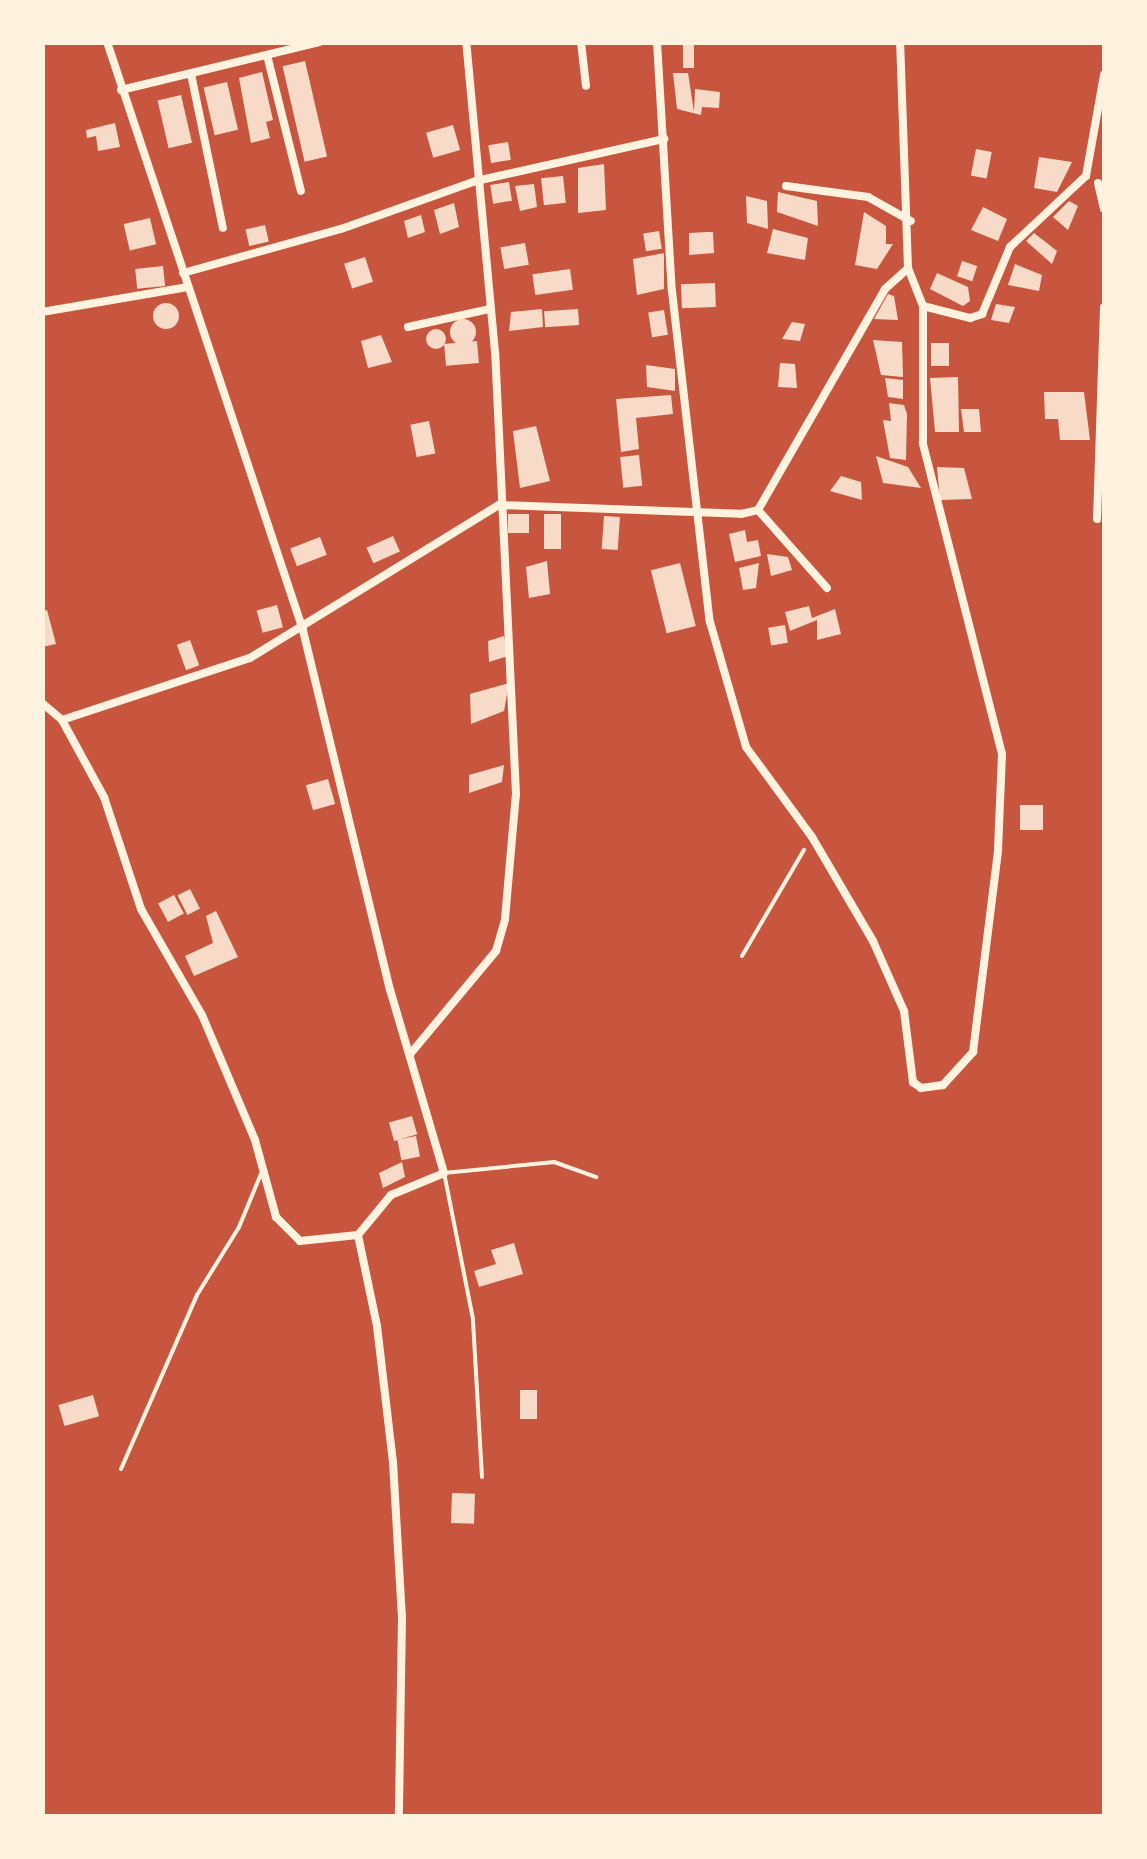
<!DOCTYPE html>
<html>
<head>
<meta charset="utf-8">
<style>
	body { margin:0 }
	#map { position:relative; width:1147px; height:1859px; overflow:hidden; background:#c8553d; font-family:"Noto Sans",sans-serif }
	div>[style] { position:absolute }
	.building>* { inset:0; background:#f7dbc8; transform-origin:0 0 }
	.round { border-radius:50% }
	.path>* { height:4px; margin:-2px; padding:0 2px; transform-origin:2px; border-radius:2px; background:#fff3e0 }
	.service>* { height:4px; margin:-2px; padding:0 2px; transform-origin:2px; border-radius:2px; background:#fff3e0 }
	.minor>* { height:8px; margin:-4px; padding:0 4px; transform-origin:4px; border-radius:4px; background:#fff3e0 }
	span { translate:-50% -50%; white-space:nowrap; text-align:center; line-height:1.15; -webkit-text-stroke:10px #fff3e0; paint-order:stroke }
	.frame { position:absolute; inset:0; border:45px solid #fff3e0; pointer-events:none }
</style>
</head>
<body>
<div id="map">
	<div class="building">
		<i style="left:683px;top:42px;width:11px;height:26px"></i>
		<i style="left:305px;top:61px;width:98px;height:23px;rotate:77deg"></i>
		<i style="clip-path:polygon(262px 72px,273px 120px,266px 122px,270px 138px,251px 143px,239px 78px)"></i>
		<i style="clip-path:polygon(673px 73px,688px 73px,694px 112px,695px 89px,720px 92px,719px 108px,702px 107px,701px 115px,677px 109px)"></i>
		<i style="left:227px;top:82px;width:49px;height:24px;rotate:77deg"></i>
		<i style="left:181px;top:95px;width:49px;height:24px;rotate:77deg"></i>
		<i style="clip-path:polygon(115px 123px,120px 147px,98px 151px,96px 136px,87px 138px,86px 130px)"></i>
		<i style="left:453px;top:125px;width:26px;height:28px;rotate:74deg"></i>
		<i style="left:508px;top:142px;width:18px;height:20px;rotate:81deg"></i>
		<i style="left:976px;top:149px;width:16px;height:27px;rotate:11deg"></i>
		<i style="clip-path:polygon(1039px 157px,1072px 162px,1057px 192px,1034px 188px)"></i>
		<i style="clip-path:polygon(604px 164px,606px 210px,578px 213px,578px 168px)"></i>
		<i style="left:563px;top:176px;width:27px;height:22px;rotate:84deg"></i>
		<i style="left:509px;top:182px;width:19px;height:19px;rotate:81deg"></i>
		<i style="clip-path:polygon(534px 184px,537px 207px,520px 211px,515px 186px)"></i>
		<i style="clip-path:polygon(778px 192px,817px 201px,818px 226px,777px 212px)"></i>
		<i style="clip-path:polygon(746px 196px,767px 201px,768px 229px,747px 223px)"></i>
		<i style="clip-path:polygon(1069px 201px,1078px 206px,1068px 230px,1053px 217px)"></i>
		<i style="clip-path:polygon(454px 203px,459px 227px,440px 234px,434px 210px)"></i>
		<i style="clip-path:polygon(983px 207px,1007px 219px,998px 241px,971px 230px)"></i>
		<i style="clip-path:polygon(864px 212px,886px 226px,886px 244px,893px 244px,877px 269px,855px 265px)"></i>
		<i style="clip-path:polygon(421px 215px,425px 232px,408px 238px,404px 221px)"></i>
		<i style="left:150px;top:218px;width:27px;height:27px;rotate:77deg"></i>
		<i style="left:265px;top:225px;width:17px;height:20px;rotate:77deg"></i>
		<i style="clip-path:polygon(773px 229px,808px 238px,805px 260px,767px 253px)"></i>
		<i style="left:659px;top:231px;width:18px;height:16px;rotate:81deg"></i>
		<i style="clip-path:polygon(707px 232px,713px 232px,714px 253px,689px 255px,689px 233px)"></i>
		<i style="clip-path:polygon(1034px 233px,1057px 251px,1052px 264px,1026px 241px)"></i>
		<i style="left:525px;top:243px;width:22px;height:25px;rotate:80deg"></i>
		<i style="clip-path:polygon(664px 253px,664px 289px,637px 295px,633px 259px)"></i>
		<i style="left:365px;top:257px;width:26px;height:22px;rotate:72deg"></i>
		<i style="left:962px;top:261px;width:16px;height:16px;rotate:18deg"></i>
		<i style="clip-path:polygon(1015px 264px,1042px 275px,1039px 291px,1008px 285px)"></i>
		<i style="left:163px;top:266px;width:20px;height:28px;rotate:84deg"></i>
		<i style="left:570px;top:269px;width:21px;height:38px;rotate:82deg"></i>
		<i style="clip-path:polygon(937px 273px,968px 287px,970px 301px,963px 306px,930px 289px)"></i>
		<i style="left:715px;top:283px;width:24px;height:34px;rotate:88deg"></i>
		<i style="clip-path:polygon(888px 294px,894px 296px,898px 320px,874px 319px)"></i>
		<i class="round" style="left:153px;top:303px;width:26px;height:26px"></i>
		<i style="clip-path:polygon(996px 304px,1015px 307px,1009px 323px,991px 320px)"></i>
		<i style="clip-path:polygon(542px 309px,543px 327px,509px 331px,511px 312px)"></i>
		<i style="left:578px;top:309px;width:16px;height:34px;rotate:86deg"></i>
		<i style="left:664px;top:310px;width:25px;height:16px;rotate:81deg"></i>
		<i class="round" style="left:450px;top:319px;width:26px;height:26px"></i>
		<i style="clip-path:polygon(792px 322px,805px 324px,800px 341px,782px 339px)"></i>
		<i class="round" style="left:426px;top:329px;width:20px;height:20px"></i>
		<i style="clip-path:polygon(381px 335px,392px 362px,368px 368px,361px 341px)"></i>
		<i style="clip-path:polygon(873px 340px,902px 342px,903px 377px,881px 375px)"></i>
		<i style="left:477px;top:341px;width:22px;height:33px;rotate:85deg"></i>
		<i style="left:931px;top:343px;width:18px;height:23px"></i>
		<i style="clip-path:polygon(780px 363px,795px 364px,797px 388px,778px 387px)"></i>
		<i style="clip-path:polygon(646px 365px,675px 369px,675px 391px,647px 387px)"></i>
		<i style="clip-path:polygon(958px 377px,959px 432px,935px 432px,930px 378px)"></i>
		<i style="clip-path:polygon(885px 378px,903px 380px,903px 399px,888px 397px)"></i>
		<i style="clip-path:polygon(1044px 392px,1084px 392px,1090px 440px,1060px 440px,1058px 419px,1045px 419px)"></i>
		<i style="clip-path:polygon(671px 395px,673px 414px,636px 418px,639px 449px,621px 452px,616px 399px)"></i>
		<i style="clip-path:polygon(889px 403px,904px 405px,907px 414px,906px 460px,890px 458px,883px 420px,891px 421px)"></i>
		<i style="clip-path:polygon(961px 409px,979px 409px,981px 432px,964px 432px)"></i>
		<i style="left:429px;top:421px;width:33px;height:19px;rotate:79deg"></i>
		<i style="clip-path:polygon(536px 426px,550px 481px,520px 488px,513px 431px)"></i>
		<i style="left:639px;top:455px;width:31px;height:19px;rotate:84deg"></i>
		<i style="clip-path:polygon(876px 456px,908px 467px,921px 488px,883px 483px)"></i>
		<i style="clip-path:polygon(937px 467px,964px 468px,972px 499px,940px 500px)"></i>
		<i style="clip-path:polygon(841px 476px,861px 482px,862px 500px,830px 491px)"></i>
		<i style="left:508px;top:514px;width:21px;height:19px"></i>
		<i style="left:544px;top:514px;width:17px;height:35px"></i>
		<i style="left:604px;top:516px;width:16px;height:33px;rotate:4deg"></i>
		<i style="clip-path:polygon(745px 530px,747px 542px,758px 540px,761px 556px,735px 562px,729px 534px)"></i>
		<i style="left:393px;top:536px;width:17px;height:29px;rotate:66deg"></i>
		<i style="left:320px;top:537px;width:19px;height:32px;rotate:69deg"></i>
		<i style="clip-path:polygon(767px 554px,788px 557px,792px 570px,771px 576px)"></i>
		<i style="clip-path:polygon(547px 561px,550px 594px,529px 598px,526px 567px)"></i>
		<i style="left:680px;top:563px;width:65px;height:30px;rotate:76deg"></i>
		<i style="clip-path:polygon(759px 563px,756px 588px,743px 590px,739px 568px)"></i>
		<i style="left:277px;top:605px;width:23px;height:21px;rotate:75deg"></i>
		<i style="clip-path:polygon(809px 606px,812px 618px,835px 609px,841px 634px,817px 640px,817px 620px,790px 631px,785px 612px)"></i>
		<i style="clip-path:polygon(47px 610px,56px 644px,42px 647px,42px 611px)"></i>
		<i style="left:785px;top:625px;width:18px;height:17px;rotate:81deg"></i>
		<i style="clip-path:polygon(504px 636px,508px 656px,489px 662px,488px 641px)"></i>
		<i style="left:190px;top:640px;width:27px;height:14px;rotate:70deg"></i>
		<i style="clip-path:polygon(509px 683px,504px 711px,471px 724px,470px 694px)"></i>
		<i style="clip-path:polygon(504px 765px,502px 782px,469px 793px,469px 775px)"></i>
		<i style="left:328px;top:779px;width:26px;height:23px;rotate:74deg"></i>
		<i style="left:1020px;top:805px;width:23px;height:25px"></i>
		<i style="left:190px;top:889px;width:22px;height:14px;rotate:63deg"></i>
		<i style="left:174px;top:895px;width:21px;height:18px;rotate:62deg"></i>
		<i style="clip-path:polygon(216px 911px,238px 957px,194px 976px,185px 956px,213px 943px,206px 916px)"></i>
		<i style="left:412px;top:1116px;width:19px;height:24px;rotate:74deg"></i>
		<i style="left:416px;top:1136px;width:21px;height:19px;rotate:79deg"></i>
		<i style="clip-path:polygon(402px 1162px,405px 1177px,383px 1188px,379px 1173px)"></i>
		<i style="clip-path:polygon(514px 1243px,523px 1274px,479px 1287px,474px 1271px,496px 1264px,491px 1250px)"></i>
		<i style="left:520px;top:1390px;width:17px;height:29px"></i>
		<i style="left:93px;top:1395px;width:22px;height:36px;rotate:74deg"></i>
		<i style="left:452px;top:1493px;width:23px;height:30px;rotate:2deg"></i>
	</div>
	<div class="path">
		<i style="left:742px;top:956px;width:123px;rotate:-59.7deg"></i>
	</div>
	<div class="service">
		<i style="left:121px;top:1469px;width:190px;rotate:-66.4deg"></i>
		<i style="left:197px;top:1295px;width:80px;rotate:-58.3deg"></i>
		<i style="left:239px;top:1227px;width:57px;rotate:-67.5deg"></i>
		<i style="left:482px;top:1477px;width:158px;rotate:-93.3deg"></i>
		<i style="left:473px;top:1319px;width:149px;rotate:-101.2deg"></i>
		<i style="left:444px;top:1173px;width:111px;rotate:-5.7deg"></i>
		<i style="left:554px;top:1162px;width:45px;rotate:19.7deg"></i>
	</div>
	<div class="minor">
		<i style="left:581px;top:42px;width:44px;rotate:83.5deg"></i>
		<i style="left:657px;top:42px;width:249px;rotate:86.6deg"></i>
		<i style="left:672px;top:291px;width:333px;rotate:83.5deg"></i>
		<i style="left:710px;top:622px;width:130px;rotate:73.9deg"></i>
		<i style="left:746px;top:747px;width:112px;rotate:53.7deg"></i>
		<i style="left:812px;top:837px;width:121px;rotate:59.6deg"></i>
		<i style="left:873px;top:941px;width:77px;rotate:66.1deg"></i>
		<i style="left:904px;top:1011px;width:72px;rotate:82.8deg"></i>
		<i style="left:913px;top:1082px;width:10px;rotate:37deg"></i>
		<i style="left:921px;top:1088px;width:22px;rotate:-8deg"></i>
		<i style="left:943px;top:1085px;width:45px;rotate:-47.7deg"></i>
		<i style="left:973px;top:1052px;width:204px;rotate:-82.9deg"></i>
		<i style="left:998px;top:850px;width:96px;rotate:-87.6deg"></i>
		<i style="left:1002px;top:754px;width:321px;rotate:-104.3deg"></i>
		<i style="left:923px;top:443px;width:137px;rotate:-90deg"></i>
		<i style="left:923px;top:306px;width:41px;rotate:-111.5deg"></i>
		<i style="left:908px;top:268px;width:226px;rotate:-92deg"></i>
		<i style="left:267px;top:55px;width:140px;rotate:76deg"></i>
		<i style="left:191px;top:74px;width:157px;rotate:78.3deg"></i>
		<i style="left:121px;top:90px;width:204px;rotate:-13.6deg"></i>
		<i style="left:1098px;top:183px;width:26px;rotate:77deg"></i>
		<i style="left:786px;top:186px;width:83px;rotate:7.6deg"></i>
		<i style="left:868px;top:197px;width:49px;rotate:29.2deg"></i>
		<i style="left:183px;top:273px;width:164px;rotate:-15.6deg"></i>
		<i style="left:341px;top:229px;width:143px;rotate:-19.6deg"></i>
		<i style="left:476px;top:181px;width:193px;rotate:-12.6deg"></i>
		<i style="left:923px;top:306px;width:49px;rotate:14.3deg"></i>
		<i style="left:970px;top:318px;width:13px;rotate:-18deg"></i>
		<i style="left:982px;top:314px;width:73px;rotate:-67.3deg"></i>
		<i style="left:1010px;top:247px;width:104px;rotate:-43.1deg"></i>
		<i style="left:1086px;top:176px;width:103px;rotate:-79.9deg"></i>
		<i style="left:42px;top:312px;width:148px;rotate:-9.7deg"></i>
		<i style="left:408px;top:327px;width:84px;rotate:-12.4deg"></i>
		<i style="left:758px;top:510px;width:104px;rotate:48.5deg"></i>
		<i style="left:1097px;top:519px;width:212px;rotate:-88.1deg"></i>
		<i style="left:42px;top:703px;width:26px;rotate:40deg"></i>
		<i style="left:62px;top:720px;width:88px;rotate:61.4deg"></i>
		<i style="left:104px;top:797px;width:118px;rotate:71.7deg"></i>
		<i style="left:141px;top:909px;width:122px;rotate:60.1deg"></i>
		<i style="left:202px;top:1015px;width:136px;rotate:67deg"></i>
		<i style="left:255px;top:1140px;width:80px;rotate:74.7deg"></i>
		<i style="left:276px;top:1217px;width:34px;rotate:45deg"></i>
		<i style="left:300px;top:1241px;width:58px;rotate:-5.9deg"></i>
		<i style="left:358px;top:1235px;width:52px;rotate:-50.5deg"></i>
		<i style="left:391px;top:1195px;width:57px;rotate:-22.5deg"></i>
		<i style="left:444px;top:1173px;width:191px;rotate:-106.4deg"></i>
		<i style="left:390px;top:990px;width:370px;rotate:-103.6deg"></i>
		<i style="left:303px;top:630px;width:620px;rotate:-108.43deg"></i>
		<i style="left:62px;top:720px;width:198px;rotate:-18.3deg"></i>
		<i style="left:250px;top:658px;width:292px;rotate:-31.6deg"></i>
		<i style="left:499px;top:505px;width:242px;rotate:2.1deg"></i>
		<i style="left:741px;top:514px;width:17px;rotate:-13deg"></i>
		<i style="left:758px;top:510px;width:255px;rotate:-60.1deg"></i>
		<i style="left:885px;top:289px;width:31px;rotate:-42deg"></i>
		<i style="left:411px;top:1053px;width:133px;rotate:-50.2deg"></i>
		<i style="left:496px;top:951px;width:33px;rotate:-74deg"></i>
		<i style="left:505px;top:919px;width:125px;rotate:-85deg"></i>
		<i style="left:516px;top:794px;width:442px;rotate:-92.7deg"></i>
		<i style="left:495px;top:352px;width:311px;rotate:-95.3deg"></i>
		<i style="left:358px;top:1235px;width:93px;rotate:78.2deg"></i>
		<i style="left:377px;top:1326px;width:137px;rotate:83.3deg"></i>
		<i style="left:393px;top:1462px;width:155px;rotate:86.7deg"></i>
		<i style="left:402px;top:1617px;width:199px;rotate:90.9deg"></i>
	</div>
	<div class="frame"></div>
</div>
</body>
</html>
